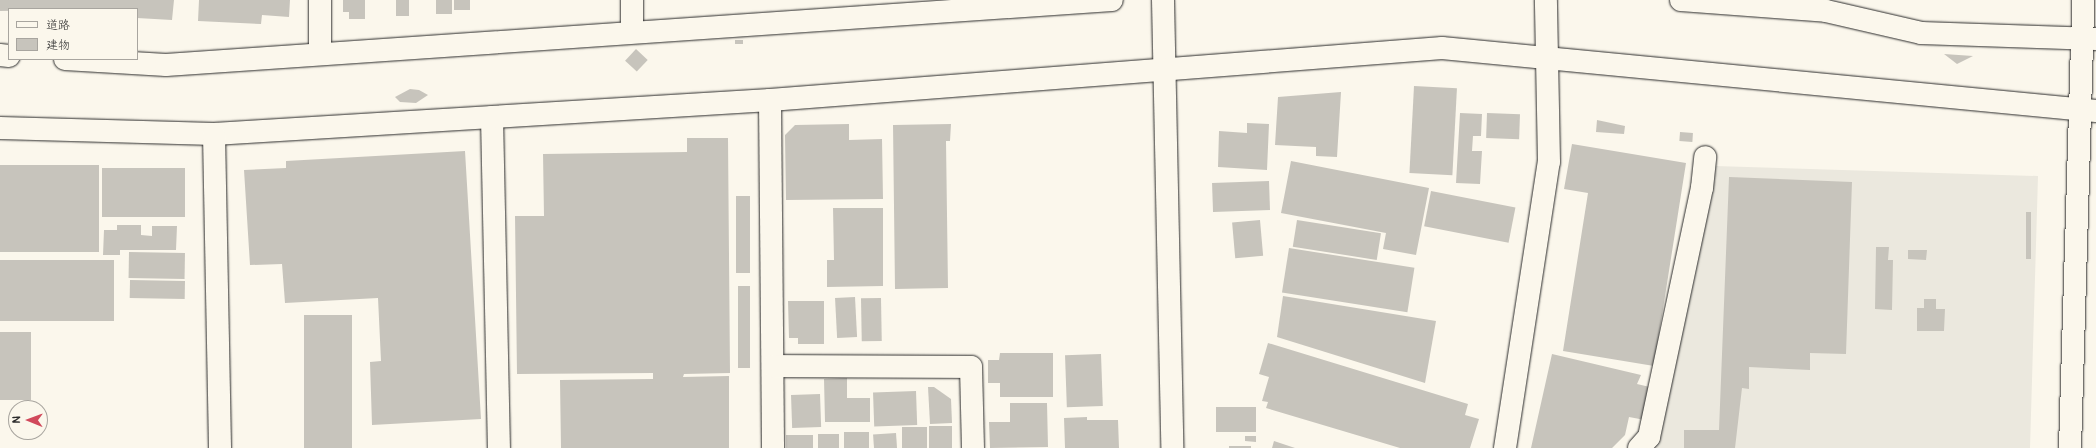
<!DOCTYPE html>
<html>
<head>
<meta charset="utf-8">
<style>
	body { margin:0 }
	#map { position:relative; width:2096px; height:448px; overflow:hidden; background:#fbf7ec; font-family:Pangolin,"Klee One",sans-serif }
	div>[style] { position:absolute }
	.built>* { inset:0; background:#ebe8de }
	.building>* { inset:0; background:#c7c4bc; transform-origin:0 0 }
	.roads { filter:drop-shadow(0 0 1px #2b2b2b) drop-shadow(0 0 1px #2b2b2b) }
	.minor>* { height:22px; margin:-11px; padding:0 11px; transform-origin:11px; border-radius:11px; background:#fbf7ec }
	span { translate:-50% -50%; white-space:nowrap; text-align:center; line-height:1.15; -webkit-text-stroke:4px #fbf7ec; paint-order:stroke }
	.legend { position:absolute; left:8px; top:8px; width:130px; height:52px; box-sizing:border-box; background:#fbf7ec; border:1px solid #a8a59f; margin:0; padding:5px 7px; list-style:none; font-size:12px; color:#2b2b2b }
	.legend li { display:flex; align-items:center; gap:8px; height:20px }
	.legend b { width:20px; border:1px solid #a8a59f }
	.north { position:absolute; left:8px; top:400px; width:40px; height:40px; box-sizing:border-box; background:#fbf7ec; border:1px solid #a8a59f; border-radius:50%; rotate:271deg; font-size:11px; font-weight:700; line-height:16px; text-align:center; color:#2b2b2b }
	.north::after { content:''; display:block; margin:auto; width:14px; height:18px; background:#d1495b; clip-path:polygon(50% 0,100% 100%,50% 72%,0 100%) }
</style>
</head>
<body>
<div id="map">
	<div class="built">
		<i style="clip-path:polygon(1715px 166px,2038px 176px,2030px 448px,1654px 448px)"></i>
	</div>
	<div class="building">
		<i style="clip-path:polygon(0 0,174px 0,172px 20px,137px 18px,137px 9px,0 11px)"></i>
		<i style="clip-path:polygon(199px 0,290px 0,289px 17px,262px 15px,261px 24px,198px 21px)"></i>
		<i style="clip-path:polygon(343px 0,365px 0,365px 19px,349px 19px,349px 12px,343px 12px)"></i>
		<i style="left:396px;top:0;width:13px;height:16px"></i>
		<i style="left:436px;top:0;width:16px;height:14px"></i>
		<i style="left:454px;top:0;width:16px;height:10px"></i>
		<i style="left:735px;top:40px;width:8px;height:4px"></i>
		<i style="left:636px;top:49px;width:16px;height:16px;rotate:43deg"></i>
		<i style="clip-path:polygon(1944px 54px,1973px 56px,1957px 64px)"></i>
		<i style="left:1414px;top:86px;width:43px;height:87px;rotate:3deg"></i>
		<i style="clip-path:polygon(410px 89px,419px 90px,428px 95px,416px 103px,400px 102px,395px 97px)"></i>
		<i style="clip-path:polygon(1341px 92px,1337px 157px,1316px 156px,1316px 147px,1275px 145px,1278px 97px)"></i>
		<i style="clip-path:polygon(1460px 113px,1482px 114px,1481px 136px,1473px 136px,1472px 151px,1482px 151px,1480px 184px,1456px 183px)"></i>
		<i style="left:1487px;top:113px;width:33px;height:25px;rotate:2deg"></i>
		<i style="clip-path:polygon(1597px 120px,1625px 126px,1624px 134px,1596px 132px)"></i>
		<i style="clip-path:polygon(1247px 123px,1269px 124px,1267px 170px,1218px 167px,1219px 131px,1247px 133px)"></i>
		<i style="clip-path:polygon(849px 124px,849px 140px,882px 139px,883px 199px,786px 200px,785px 135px,795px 125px)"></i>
		<i style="clip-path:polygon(951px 124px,950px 141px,946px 141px,948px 288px,895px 289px,893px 125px)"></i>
		<i style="left:1680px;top:132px;width:13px;height:9px;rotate:4deg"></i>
		<i style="clip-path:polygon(687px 138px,728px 138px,730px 373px,684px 374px,683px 377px,729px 376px,729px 448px,561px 448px,560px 380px,653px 379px,653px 373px,517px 374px,515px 216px,544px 216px,543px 154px,687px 152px)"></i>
		<i style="clip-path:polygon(1572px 144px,1686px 163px,1654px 366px,1563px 351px,1588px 193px,1564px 189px)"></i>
		<i style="clip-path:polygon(465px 151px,481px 419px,372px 425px,370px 362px,381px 361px,378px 298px,285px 303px,282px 264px,250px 265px,244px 170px,286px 168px,286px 161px)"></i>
		<i style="clip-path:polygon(1291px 161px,1429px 188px,1416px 255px,1383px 249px,1386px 233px,1281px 213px)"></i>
		<i style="left:0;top:165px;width:99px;height:87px"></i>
		<i style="left:102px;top:168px;width:83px;height:49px"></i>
		<i style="clip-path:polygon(1729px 177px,1852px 182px,1846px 354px,1810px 353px,1810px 370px,1749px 367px,1749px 389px,1742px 388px,1735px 448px,1684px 448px,1684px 430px,1719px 430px)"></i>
		<i style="left:1269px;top:181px;width:29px;height:57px;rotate:88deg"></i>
		<i style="left:1431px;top:191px;width:86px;height:36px;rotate:11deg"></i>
		<i style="left:736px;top:196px;width:14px;height:77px"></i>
		<i style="clip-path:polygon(833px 208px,883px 208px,883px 286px,827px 287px,827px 260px,834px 260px)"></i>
		<i style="left:2026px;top:212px;width:5px;height:47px"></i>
		<i style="left:1260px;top:220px;width:36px;height:28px;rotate:85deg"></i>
		<i style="left:1297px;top:220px;width:85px;height:27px;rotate:9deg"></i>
		<i style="clip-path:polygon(117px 225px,141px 225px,141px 235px,152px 236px,152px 226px,177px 226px,176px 250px,120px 250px,120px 255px,103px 255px,104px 230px,117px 230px)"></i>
		<i style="clip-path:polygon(1876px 247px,1889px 247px,1888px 260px,1893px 260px,1892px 310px,1875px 309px)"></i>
		<i style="left:1289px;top:248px;width:127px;height:45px;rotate:9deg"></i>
		<i style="clip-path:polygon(1908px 250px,1927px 250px,1926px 260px,1908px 259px)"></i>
		<i style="left:129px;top:252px;width:56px;height:26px;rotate:1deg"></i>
		<i style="left:0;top:260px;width:114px;height:61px"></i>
		<i style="left:130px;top:280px;width:55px;height:18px;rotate:1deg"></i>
		<i style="left:738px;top:286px;width:12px;height:82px"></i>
		<i style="clip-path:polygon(1283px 296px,1436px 321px,1425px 383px,1277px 337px)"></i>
		<i style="left:855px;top:297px;width:40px;height:20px;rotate:87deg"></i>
		<i style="left:881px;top:298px;width:43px;height:20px;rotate:89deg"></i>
		<i style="clip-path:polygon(1924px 299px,1936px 299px,1936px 309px,1945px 309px,1944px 331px,1917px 331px,1917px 308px,1924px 308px)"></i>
		<i style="clip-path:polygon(788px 301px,824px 301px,824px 344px,798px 344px,798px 338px,789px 338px)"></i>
		<i style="left:304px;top:315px;width:48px;height:133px"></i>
		<i style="left:0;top:332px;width:31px;height:68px"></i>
		<i style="clip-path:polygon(1268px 343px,1468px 404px,1465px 415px,1479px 419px,1470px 448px,1400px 448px,1266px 408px,1268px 402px,1262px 401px,1269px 377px,1259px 374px)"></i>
		<i style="clip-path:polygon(1000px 353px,1053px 353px,1053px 397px,1000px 397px,1000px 383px,988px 383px,988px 360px,999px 360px)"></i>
		<i style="left:1101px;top:354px;width:52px;height:36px;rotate:88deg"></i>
		<i style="clip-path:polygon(1552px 354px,1641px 375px,1637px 384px,1654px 388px,1645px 420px,1629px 417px,1625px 435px,1612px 448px,1531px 448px)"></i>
		<i style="clip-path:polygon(847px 378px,847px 398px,870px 398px,870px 422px,825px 422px,824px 379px)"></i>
		<i style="clip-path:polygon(928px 387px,934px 387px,951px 399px,952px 423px,930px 424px)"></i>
		<i style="left:916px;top:391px;width:34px;height:43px;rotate:88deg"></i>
		<i style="left:820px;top:394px;width:33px;height:29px;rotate:88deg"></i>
		<i style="clip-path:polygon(1010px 403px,1047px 403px,1048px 447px,990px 448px,989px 422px,1010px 422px)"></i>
		<i style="left:1256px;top:407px;width:25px;height:40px;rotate:90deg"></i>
		<i style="clip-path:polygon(1087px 417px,1087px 420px,1118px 420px,1119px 448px,1065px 448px,1064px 418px)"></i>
		<i style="left:929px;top:426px;width:23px;height:22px"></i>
		<i style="left:902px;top:427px;width:25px;height:21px"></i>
		<i style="left:869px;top:432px;width:16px;height:25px;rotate:90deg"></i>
		<i style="left:896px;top:433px;width:15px;height:23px;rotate:86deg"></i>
		<i style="left:839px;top:434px;width:14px;height:21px;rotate:90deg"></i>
		<i style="left:786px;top:435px;width:27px;height:13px"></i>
		<i style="clip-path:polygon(1245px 436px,1256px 436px,1256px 442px,1245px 441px)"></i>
		<i style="clip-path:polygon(1274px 441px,1295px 448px,1272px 448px)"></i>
		<i style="left:1229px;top:446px;width:22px;height:2px"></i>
	</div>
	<div class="roads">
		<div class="minor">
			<i style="left:320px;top:0;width:53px;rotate:90deg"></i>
			<i style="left:632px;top:0;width:32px;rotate:90deg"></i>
			<i style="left:1163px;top:0;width:448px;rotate:88.8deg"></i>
			<i style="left:1681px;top:0;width:145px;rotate:4.3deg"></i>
			<i style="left:1826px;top:11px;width:98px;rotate:13deg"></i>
			<i style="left:1921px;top:33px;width:175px;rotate:2deg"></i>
			<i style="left:0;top:55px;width:9px;rotate:6deg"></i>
			<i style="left:65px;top:59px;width:101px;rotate:3.4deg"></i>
			<i style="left:166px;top:65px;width:948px;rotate:-3.93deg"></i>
			<i style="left:770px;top:100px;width:348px;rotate:89.5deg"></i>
			<i style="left:492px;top:117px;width:331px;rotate:88.8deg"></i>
			<i style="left:0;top:128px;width:214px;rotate:1.6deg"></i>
			<i style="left:214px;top:134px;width:557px;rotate:-3.5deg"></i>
			<i style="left:770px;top:100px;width:674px;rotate:-4.42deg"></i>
			<i style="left:1442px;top:48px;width:657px;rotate:5.5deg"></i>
			<i style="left:214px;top:134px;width:314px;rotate:88.9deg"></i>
			<i style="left:773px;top:366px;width:198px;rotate:0.3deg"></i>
			<i style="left:971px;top:367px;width:81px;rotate:88.6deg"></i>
			<i style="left:1505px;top:448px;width:289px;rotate:-81.3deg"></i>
			<i style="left:1549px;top:162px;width:162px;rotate:-91.1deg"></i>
			<i style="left:1639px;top:448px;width:15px;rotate:-48deg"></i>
			<i style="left:1649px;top:437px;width:255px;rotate:-78deg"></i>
			<i style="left:1702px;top:188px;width:31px;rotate:-84deg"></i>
			<i style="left:2070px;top:448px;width:448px;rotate:-88.3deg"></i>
		</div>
	</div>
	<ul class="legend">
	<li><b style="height:5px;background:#fbf7ec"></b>道路</li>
	<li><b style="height:11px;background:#c7c4bc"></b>建物</li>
	</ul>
	<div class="north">N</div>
</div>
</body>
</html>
